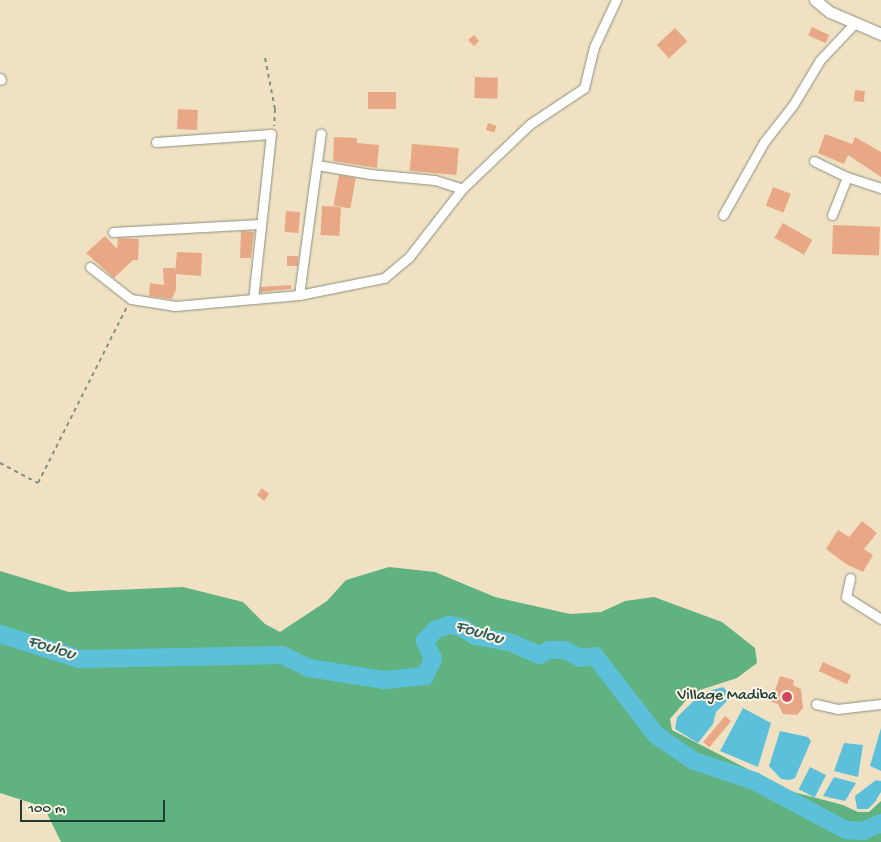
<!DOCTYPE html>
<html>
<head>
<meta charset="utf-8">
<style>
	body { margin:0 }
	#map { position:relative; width:881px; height:842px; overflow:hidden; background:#f0e1c3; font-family:"Gochi Hand",sans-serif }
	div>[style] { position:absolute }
	.forest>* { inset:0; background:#60b380 }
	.water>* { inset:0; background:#5dc0db; transform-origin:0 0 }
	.river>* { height:18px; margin:-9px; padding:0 9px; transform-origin:9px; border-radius:9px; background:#5dc0db }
	.building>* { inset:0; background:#e8a886; transform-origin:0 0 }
	.path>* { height:2px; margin-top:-1px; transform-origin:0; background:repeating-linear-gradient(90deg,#888f7c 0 4px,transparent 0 8px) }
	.roads { filter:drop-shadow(0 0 1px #888f7c) drop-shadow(0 0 1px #888f7c) }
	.minor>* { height:9px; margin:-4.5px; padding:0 4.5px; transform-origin:4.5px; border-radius:4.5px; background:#fff }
	.tertiary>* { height:11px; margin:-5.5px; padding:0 5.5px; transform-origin:5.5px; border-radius:5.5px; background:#fff }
	.dots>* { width:14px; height:14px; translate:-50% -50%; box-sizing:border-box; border:2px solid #fcf5e5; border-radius:50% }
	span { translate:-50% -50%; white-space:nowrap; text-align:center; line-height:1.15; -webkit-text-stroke:4px #fcf5e5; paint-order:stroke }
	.poi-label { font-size:16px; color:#1f3d34 }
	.right { translate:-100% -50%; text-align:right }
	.water-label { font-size:18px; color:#2e5e5e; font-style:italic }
	.scale { position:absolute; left:20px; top:800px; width:145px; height:22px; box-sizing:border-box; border:2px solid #1f3d34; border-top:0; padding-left:6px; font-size:15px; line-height:18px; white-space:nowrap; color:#1f3d34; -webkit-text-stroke:4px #fcf5e5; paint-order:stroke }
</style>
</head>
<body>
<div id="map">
	<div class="forest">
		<i style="clip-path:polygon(389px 567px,435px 572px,495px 597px,570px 614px,601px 612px,625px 601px,654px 597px,722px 622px,755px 648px,757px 663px,737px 678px,700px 690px,688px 698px,670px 719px,672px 730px,790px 791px,843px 805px,858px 812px,869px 812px,881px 801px,881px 842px,61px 842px,44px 807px,0 793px,0 571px,69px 592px,183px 587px,243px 602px,265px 624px,280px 632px,327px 601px,346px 580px)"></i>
	</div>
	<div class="water">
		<i style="clip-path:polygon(723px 687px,728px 692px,727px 701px,716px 712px,713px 724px,698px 743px,675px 729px,677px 717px,702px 693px)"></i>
		<i style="clip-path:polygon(743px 708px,771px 723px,758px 767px,720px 751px)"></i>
		<i style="clip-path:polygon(881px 728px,881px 771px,870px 766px)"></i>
		<i style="clip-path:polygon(780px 731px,808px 737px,811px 741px,795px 778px,790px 780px,781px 779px,769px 766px)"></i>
		<i style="clip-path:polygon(844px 743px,863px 745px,858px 777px,834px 771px)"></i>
		<i style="left:810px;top:767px;width:18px;height:25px;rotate:27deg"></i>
		<i style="clip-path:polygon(834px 777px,856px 783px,845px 801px,823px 796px)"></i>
		<i style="clip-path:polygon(876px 780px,881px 781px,881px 792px,875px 802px,868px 809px,857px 809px,855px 796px)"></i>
	</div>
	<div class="river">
		<i style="left:0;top:634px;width:84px;rotate:17.4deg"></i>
		<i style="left:80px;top:659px;width:202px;rotate:-1.1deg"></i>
		<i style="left:282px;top:655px;width:30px;rotate:26deg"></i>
		<i style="left:309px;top:668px;width:77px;rotate:9deg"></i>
		<i style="left:385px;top:680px;width:40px;rotate:-5.7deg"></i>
		<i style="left:425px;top:676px;width:19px;rotate:-65deg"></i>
		<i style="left:433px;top:659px;width:20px;rotate:-114deg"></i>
		<i style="left:425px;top:641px;width:15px;rotate:-48deg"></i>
		<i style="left:435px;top:630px;width:15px;rotate:-20deg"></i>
		<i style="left:449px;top:625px;width:14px;rotate:12deg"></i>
		<i style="left:463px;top:628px;width:14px;rotate:34deg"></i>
		<i style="left:475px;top:636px;width:35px;rotate:10deg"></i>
		<i style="left:509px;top:642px;width:33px;rotate:23deg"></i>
		<i style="left:539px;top:655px;width:11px;rotate:-27deg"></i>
		<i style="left:549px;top:650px;width:16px"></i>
		<i style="left:565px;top:650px;width:18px;rotate:27deg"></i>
		<i style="left:581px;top:658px;width:14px;rotate:-8deg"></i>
		<i style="left:595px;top:656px;width:100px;rotate:52.3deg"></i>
		<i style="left:656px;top:735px;width:46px;rotate:34.4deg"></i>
		<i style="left:694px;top:761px;width:63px;rotate:18.4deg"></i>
		<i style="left:754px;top:781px;width:104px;rotate:28deg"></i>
		<i style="left:846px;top:830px;width:17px;rotate:3deg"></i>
		<i style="left:863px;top:831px;width:20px;rotate:-24deg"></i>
	</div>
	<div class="building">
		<i style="left:812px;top:27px;width:19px;height:9px;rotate:25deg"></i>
		<i style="left:675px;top:28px;width:18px;height:25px;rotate:47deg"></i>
		<i style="clip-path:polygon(474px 35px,479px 41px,474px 46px,468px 40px)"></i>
		<i style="left:475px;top:77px;width:23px;height:21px;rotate:2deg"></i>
		<i style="left:855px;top:90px;width:10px;height:11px;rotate:6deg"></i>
		<i style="left:368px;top:92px;width:28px;height:17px"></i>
		<i style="left:178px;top:109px;width:20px;height:20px;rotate:3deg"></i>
		<i style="left:488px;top:123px;width:9px;height:7px;rotate:18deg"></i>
		<i style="clip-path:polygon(825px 134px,852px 144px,855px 137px,881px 152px,881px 177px,848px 155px,844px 164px,818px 153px)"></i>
		<i style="clip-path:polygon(334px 137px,357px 138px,357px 143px,379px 145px,377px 168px,333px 161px)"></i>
		<i style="left:412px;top:144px;width:47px;height:27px;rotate:5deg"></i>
		<i style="left:339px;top:175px;width:17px;height:31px;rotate:10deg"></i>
		<i style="left:773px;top:187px;width:19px;height:20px;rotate:21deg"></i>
		<i style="left:322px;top:206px;width:19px;height:29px;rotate:3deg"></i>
		<i style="left:286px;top:211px;width:14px;height:21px;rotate:4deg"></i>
		<i style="left:783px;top:223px;width:34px;height:17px;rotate:30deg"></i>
		<i style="left:833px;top:225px;width:47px;height:29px;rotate:2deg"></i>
		<i style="clip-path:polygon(241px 231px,254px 232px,251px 258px,240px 258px)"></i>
		<i style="clip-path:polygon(105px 236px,117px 249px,118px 238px,139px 239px,138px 260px,133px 260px,114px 278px,86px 253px)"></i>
		<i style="clip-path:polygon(177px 252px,202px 253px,201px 276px,176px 274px,176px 290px,172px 299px,149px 296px,150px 283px,164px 285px,163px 268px,175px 268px,175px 272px)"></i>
		<i style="left:287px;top:256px;width:11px;height:10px"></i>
		<i style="clip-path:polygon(291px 285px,291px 289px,260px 292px,261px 287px)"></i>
		<i style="clip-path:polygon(262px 488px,269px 494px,264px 501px,257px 495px)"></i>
		<i style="clip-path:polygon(862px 521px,877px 533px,864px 549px,873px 555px,863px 572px,846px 564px,826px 549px,838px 530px,849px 537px)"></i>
		<i style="left:823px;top:662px;width:31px;height:10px;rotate:25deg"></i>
		<i style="clip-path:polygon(780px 676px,794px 680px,793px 685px,801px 689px,803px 708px,797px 715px,783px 714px,778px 704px,771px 702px)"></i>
		<i style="left:725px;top:716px;width:8px;height:34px;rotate:40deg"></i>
	</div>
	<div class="path">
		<i style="left:265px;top:58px;width:52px;rotate:78.9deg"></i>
		<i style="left:275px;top:109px;width:17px;rotate:93deg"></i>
		<i style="left:0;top:463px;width:43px;rotate:27.8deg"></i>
		<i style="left:38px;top:483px;width:197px;rotate:-63.2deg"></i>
	</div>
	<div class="roads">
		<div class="minor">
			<i style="left:0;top:78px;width:2px;rotate:63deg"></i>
			<i style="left:156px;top:142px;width:115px;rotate:-4deg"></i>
			<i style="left:271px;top:134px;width:166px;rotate:96.2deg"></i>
			<i style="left:814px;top:161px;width:37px;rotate:26deg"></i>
			<i style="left:847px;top:177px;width:41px;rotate:111.5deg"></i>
			<i style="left:317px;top:165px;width:54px;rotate:9.6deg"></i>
			<i style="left:370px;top:174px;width:65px;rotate:5.3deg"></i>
			<i style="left:435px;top:180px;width:28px;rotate:18deg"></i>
			<i style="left:847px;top:177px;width:36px;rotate:18deg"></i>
			<i style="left:723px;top:215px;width:84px;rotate:-60.7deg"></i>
			<i style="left:764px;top:142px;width:47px;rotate:-51.9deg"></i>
			<i style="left:793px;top:105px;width:52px;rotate:-59deg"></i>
			<i style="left:820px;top:60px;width:50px;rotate:-46.6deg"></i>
			<i style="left:113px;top:232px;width:146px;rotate:-3.1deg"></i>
			<i style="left:90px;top:267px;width:52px;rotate:38deg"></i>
			<i style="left:131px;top:299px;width:45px;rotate:9deg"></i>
			<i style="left:175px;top:306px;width:124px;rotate:-5.1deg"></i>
			<i style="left:299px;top:295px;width:87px;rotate:-11.3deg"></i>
			<i style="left:384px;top:278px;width:33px;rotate:-40deg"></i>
			<i style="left:409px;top:257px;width:86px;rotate:-52.1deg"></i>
			<i style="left:462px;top:189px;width:94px;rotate:-43.7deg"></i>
			<i style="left:530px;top:124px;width:65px;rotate:-33.7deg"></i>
			<i style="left:584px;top:88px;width:42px;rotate:-76.3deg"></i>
			<i style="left:594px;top:47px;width:52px;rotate:-64.9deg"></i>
			<i style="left:299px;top:295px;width:163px;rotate:-82.3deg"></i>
			<i style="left:850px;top:578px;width:19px;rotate:102deg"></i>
			<i style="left:846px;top:597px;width:41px;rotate:32.2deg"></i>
			<i style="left:816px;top:704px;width:22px;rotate:13deg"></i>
			<i style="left:837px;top:709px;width:44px;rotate:-6.5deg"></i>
		</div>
		<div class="tertiary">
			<i style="left:815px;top:0;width:19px;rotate:39deg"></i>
			<i style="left:830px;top:12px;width:56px;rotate:23.3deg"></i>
		</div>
	</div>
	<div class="dots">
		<i style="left:787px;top:697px;background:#d1495b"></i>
	</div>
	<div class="poi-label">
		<span class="right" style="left:777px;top:697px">Village Madiba</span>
	</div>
	<div class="water-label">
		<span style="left:479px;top:634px;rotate:16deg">Foulou</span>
		<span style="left:51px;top:649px;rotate:17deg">Foulou</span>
	</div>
	<div class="scale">100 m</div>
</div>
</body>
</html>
